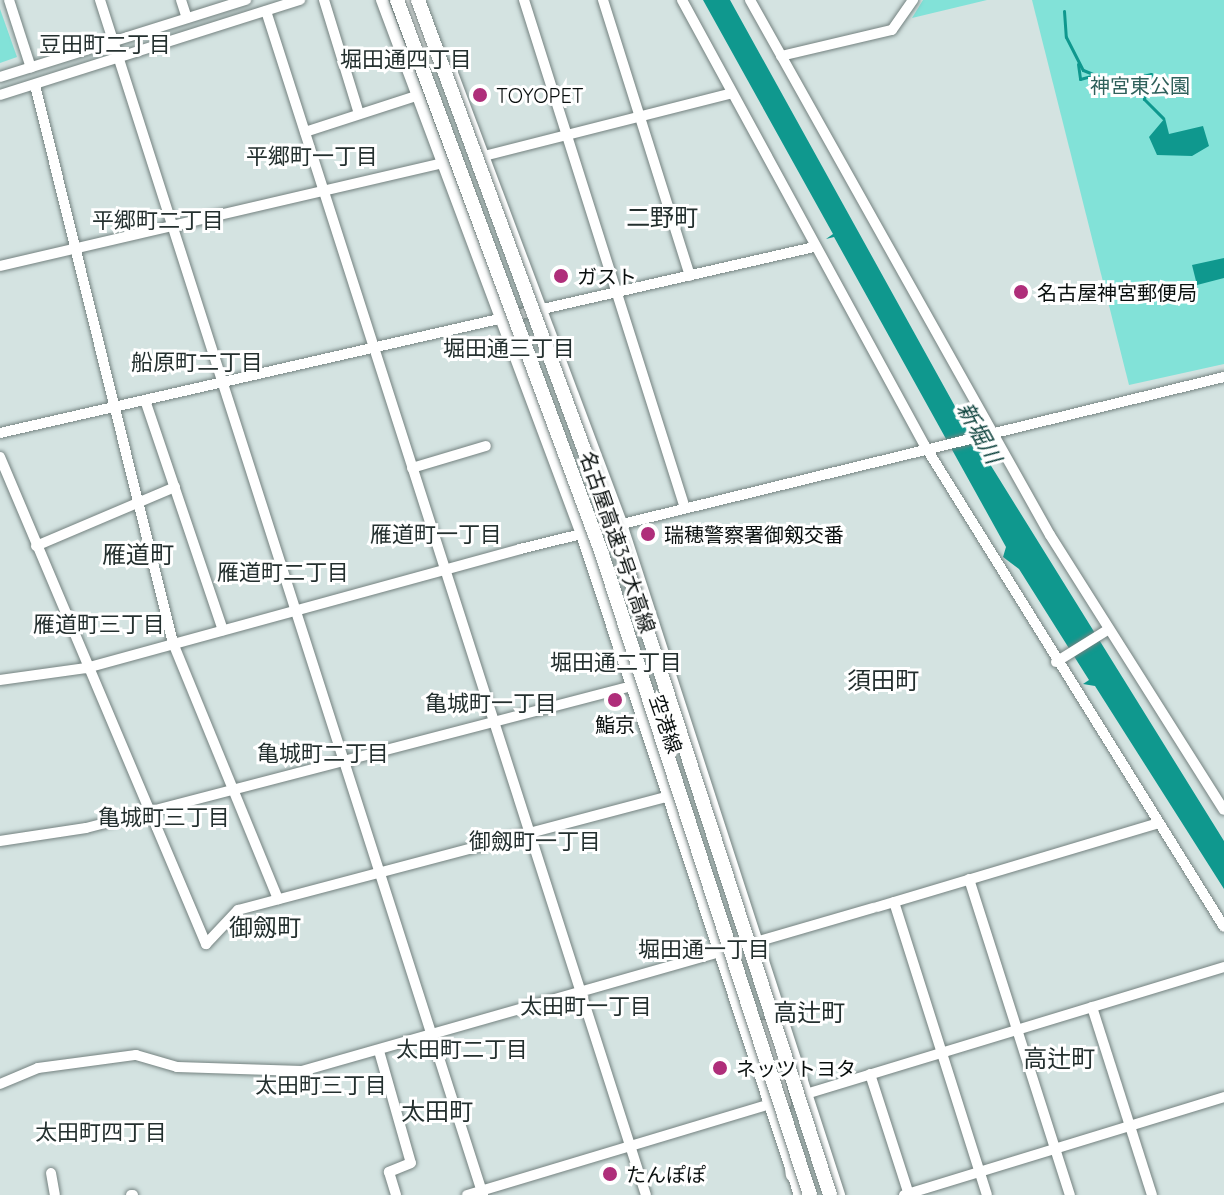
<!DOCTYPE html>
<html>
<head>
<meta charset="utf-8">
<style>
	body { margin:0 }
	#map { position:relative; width:1224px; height:1195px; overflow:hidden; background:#d4e3e1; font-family:Quicksand,"Noto Sans JP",sans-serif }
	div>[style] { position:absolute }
	.green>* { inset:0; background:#82e2d8 }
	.water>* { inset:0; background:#0f988e }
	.stream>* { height:3px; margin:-1.5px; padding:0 1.5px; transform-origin:1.5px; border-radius:1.5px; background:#0f988e }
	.roads { filter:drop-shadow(0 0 2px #748280) drop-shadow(0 0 2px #748280) }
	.minor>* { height:10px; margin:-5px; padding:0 5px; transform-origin:5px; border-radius:5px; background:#fff }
	.major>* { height:12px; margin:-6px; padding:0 6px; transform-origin:6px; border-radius:6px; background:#fff }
	.highway>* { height:14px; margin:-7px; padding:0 7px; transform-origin:7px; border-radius:7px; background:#fff }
	.bridges { filter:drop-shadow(0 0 2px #748280) drop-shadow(0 0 2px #748280) }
	.highway-bridge>* { height:14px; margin:-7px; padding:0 7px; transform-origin:7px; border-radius:7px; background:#fff }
	.dots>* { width:22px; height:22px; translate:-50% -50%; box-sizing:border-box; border:4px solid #fff; border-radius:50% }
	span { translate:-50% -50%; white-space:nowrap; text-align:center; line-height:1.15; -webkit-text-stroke:6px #fff; paint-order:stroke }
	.park-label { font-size:20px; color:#2f605b }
	.poi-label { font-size:20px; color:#090f0e }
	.left { translate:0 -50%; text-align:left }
	.street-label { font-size:20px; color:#090f0e }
	.neighbourhood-label { font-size:22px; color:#24302f }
	.water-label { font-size:22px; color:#0d423d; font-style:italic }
	.quarter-label { font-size:24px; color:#24302f }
</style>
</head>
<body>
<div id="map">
	<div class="green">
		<i style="clip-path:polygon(923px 0,987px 0,912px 18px)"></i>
		<i style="clip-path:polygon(1032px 0,1224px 0,1224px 364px,1129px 385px)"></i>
		<i style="clip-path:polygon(0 9px,17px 57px,0 63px)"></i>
	</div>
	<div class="water">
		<i style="clip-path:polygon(703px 0,730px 0,962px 419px,1224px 841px,1224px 889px,1095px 686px,1083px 684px,1089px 680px,1019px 569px,1003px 557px,1006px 547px,834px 237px,826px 239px,833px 234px)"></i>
		<i style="clip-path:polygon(1165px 118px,1169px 134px,1203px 126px,1209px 146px,1192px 156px,1157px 155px,1149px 137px)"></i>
		<i style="clip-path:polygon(1224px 258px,1224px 278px,1197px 285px,1192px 265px)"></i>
	</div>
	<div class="stream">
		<i style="left:1064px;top:11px;width:26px;rotate:86deg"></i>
		<i style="left:1066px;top:37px;width:37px;rotate:63deg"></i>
		<i style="left:1083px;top:70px;width:35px;rotate:22deg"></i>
		<i style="left:1115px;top:83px;width:37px;rotate:-14deg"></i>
		<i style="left:1151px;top:74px;width:26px;rotate:106deg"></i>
		<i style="left:1144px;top:99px;width:27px;rotate:45deg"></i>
		<i style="left:1078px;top:64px;width:15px;rotate:82deg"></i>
		<i style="left:1080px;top:79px;width:11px;rotate:-15deg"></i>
	</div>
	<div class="roads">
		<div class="minor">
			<i style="left:9px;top:0;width:71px;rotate:72.1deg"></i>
			<i style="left:100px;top:0;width:1255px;rotate:72.23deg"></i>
			<i style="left:181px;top:0;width:19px;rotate:72deg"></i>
			<i style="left:324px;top:0;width:119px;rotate:72.9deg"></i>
			<i style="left:524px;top:0;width:533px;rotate:72.42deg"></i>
			<i style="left:603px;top:0;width:289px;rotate:72.5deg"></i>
			<i style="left:682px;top:0;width:508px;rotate:61.42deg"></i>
			<i style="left:925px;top:446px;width:566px;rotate:58.13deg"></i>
			<i style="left:750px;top:0;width:613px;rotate:60.72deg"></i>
			<i style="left:1050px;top:535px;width:325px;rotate:57.7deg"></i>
			<i style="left:266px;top:11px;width:1243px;rotate:72.21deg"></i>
			<i style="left:781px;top:56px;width:114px;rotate:-13.2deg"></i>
			<i style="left:892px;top:30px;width:37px;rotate:-55deg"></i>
			<i style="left:0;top:77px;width:258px;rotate:-17.4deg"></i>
			<i style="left:35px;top:85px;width:575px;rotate:76.11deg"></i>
			<i style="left:173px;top:643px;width:277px;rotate:67.7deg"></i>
			<i style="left:0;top:95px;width:315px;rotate:-17.6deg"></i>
			<i style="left:305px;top:132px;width:120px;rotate:-18deg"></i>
			<i style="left:484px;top:156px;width:253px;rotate:-14.2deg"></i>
			<i style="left:0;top:266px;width:456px;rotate:-13.1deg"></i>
			<i style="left:145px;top:400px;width:243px;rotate:71.3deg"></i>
			<i style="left:0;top:433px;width:835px;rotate:-12.87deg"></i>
			<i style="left:0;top:457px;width:529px;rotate:67.07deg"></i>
			<i style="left:206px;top:944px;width:47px;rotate:-46.7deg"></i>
			<i style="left:238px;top:910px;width:446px;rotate:-14.8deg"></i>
			<i style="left:412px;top:468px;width:77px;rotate:-16.6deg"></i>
			<i style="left:36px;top:546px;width:151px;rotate:-23deg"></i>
			<i style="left:1056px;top:662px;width:62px;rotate:-31.9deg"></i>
			<i style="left:0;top:680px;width:87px;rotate:-7.9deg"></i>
			<i style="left:86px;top:668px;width:450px;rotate:-15.3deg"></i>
			<i style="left:520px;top:549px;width:725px;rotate:-13.73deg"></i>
			<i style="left:0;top:841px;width:87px;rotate:-8.6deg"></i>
			<i style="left:86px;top:828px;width:564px;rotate:-14.58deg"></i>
			<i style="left:969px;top:879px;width:332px;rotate:72.3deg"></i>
			<i style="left:894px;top:902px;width:307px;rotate:72.4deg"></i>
			<i style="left:877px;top:907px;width:293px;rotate:-16.6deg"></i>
			<i style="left:756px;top:942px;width:122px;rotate:-16.2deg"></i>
			<i style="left:1092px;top:1007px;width:197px;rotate:72.3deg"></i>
			<i style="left:379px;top:1051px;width:116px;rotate:74.1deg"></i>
			<i style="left:411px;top:1163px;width:24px;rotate:158deg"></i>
			<i style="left:389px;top:1172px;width:24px;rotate:73deg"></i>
			<i style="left:870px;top:1074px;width:127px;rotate:72.1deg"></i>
			<i style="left:0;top:1084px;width:41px;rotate:-22.8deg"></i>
			<i style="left:38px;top:1068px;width:99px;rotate:-7.6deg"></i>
			<i style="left:136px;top:1055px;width:43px;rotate:16.3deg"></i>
			<i style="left:177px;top:1067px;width:125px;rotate:1.8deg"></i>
			<i style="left:302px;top:1071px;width:435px;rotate:-15.9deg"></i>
			<i style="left:806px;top:1094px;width:437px;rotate:-16.9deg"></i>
			<i style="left:51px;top:1173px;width:22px;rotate:80deg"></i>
			<i style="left:131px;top:1195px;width:2px"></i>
			<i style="left:467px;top:1195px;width:316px;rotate:-16.7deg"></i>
			<i style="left:904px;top:1195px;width:335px;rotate:-17deg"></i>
		</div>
		<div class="major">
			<i style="left:382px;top:0;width:570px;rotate:69.47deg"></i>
			<i style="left:582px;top:534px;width:696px;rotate:71.75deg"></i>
			<i style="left:450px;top:68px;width:487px;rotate:69.4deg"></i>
			<i style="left:621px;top:524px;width:706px;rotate:72deg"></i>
		</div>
		<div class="highway">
			<i style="left:409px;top:0;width:64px;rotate:67.9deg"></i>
			<i style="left:764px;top:1027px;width:79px;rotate:75.3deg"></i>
			<i style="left:789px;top:1144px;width:31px;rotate:83deg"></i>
		</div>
	</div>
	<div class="bridges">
		<div class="highway-bridge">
			<i style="left:397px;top:0;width:591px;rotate:69.69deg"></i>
			<i style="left:602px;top:554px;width:674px;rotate:72.02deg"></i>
			<i style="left:418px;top:0;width:583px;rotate:69.73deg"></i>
			<i style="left:620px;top:547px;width:681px;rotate:72.04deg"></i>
		</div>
	</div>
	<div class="dots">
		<i style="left:480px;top:95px;background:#af2e7a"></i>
		<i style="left:561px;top:276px;background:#af2e7a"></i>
		<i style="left:1021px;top:292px;background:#af2e7a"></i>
		<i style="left:648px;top:534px;background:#af2e7a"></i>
		<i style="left:615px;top:700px;background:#af2e7a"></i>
		<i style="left:720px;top:1068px;background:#af2e7a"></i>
		<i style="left:610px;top:1174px;background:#af2e7a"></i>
	</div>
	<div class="park-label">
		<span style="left:1140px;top:85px">神宮東公園</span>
	</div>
	<div class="poi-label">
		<span class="left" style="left:496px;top:95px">TOYOPET</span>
		<span class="left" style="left:577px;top:276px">ガスト</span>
		<span class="left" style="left:1037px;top:292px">名古屋神宮郵便局</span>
		<span class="left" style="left:664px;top:534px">瑞穂警察署御剱交番</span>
		<span style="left:615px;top:724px">鮨京</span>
		<span class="left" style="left:736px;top:1068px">ネッツトヨタ</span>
		<span class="left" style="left:626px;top:1174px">たんぽぽ</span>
	</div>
	<div class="street-label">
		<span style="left:618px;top:542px;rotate:71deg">名古屋高速3号大高線</span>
		<span style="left:666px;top:724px;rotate:71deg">空港線</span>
	</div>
	<div class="neighbourhood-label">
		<span style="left:105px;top:45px">豆田町二丁目</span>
		<span style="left:406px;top:60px">堀田通四丁目</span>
		<span style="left:312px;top:157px">平郷町一丁目</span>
		<span style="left:158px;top:221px">平郷町二丁目</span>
		<span style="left:509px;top:349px">堀田通三丁目</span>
		<span style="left:197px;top:363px">船原町二丁目</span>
		<span style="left:436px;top:535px">雁道町一丁目</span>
		<span style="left:283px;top:573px">雁道町二丁目</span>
		<span style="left:99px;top:625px">雁道町三丁目</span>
		<span style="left:616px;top:663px">堀田通二丁目</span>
		<span style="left:491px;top:704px">亀城町一丁目</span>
		<span style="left:323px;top:754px">亀城町二丁目</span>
		<span style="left:164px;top:818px">亀城町三丁目</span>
		<span style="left:535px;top:842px">御劔町一丁目</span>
		<span style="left:704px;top:950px">堀田通一丁目</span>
		<span style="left:586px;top:1007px">太田町一丁目</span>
		<span style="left:462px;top:1050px">太田町二丁目</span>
		<span style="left:321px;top:1086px">太田町三丁目</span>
		<span style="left:101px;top:1133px">太田町四丁目</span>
	</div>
	<div class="water-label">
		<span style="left:979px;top:433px;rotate:61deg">新堀川</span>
	</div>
	<div class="quarter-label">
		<span style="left:662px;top:218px">二野町</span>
		<span style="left:138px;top:555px">雁道町</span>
		<span style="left:883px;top:681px">須田町</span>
		<span style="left:265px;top:928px">御劔町</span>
		<span style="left:809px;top:1013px">高辻町</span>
		<span style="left:1059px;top:1059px">高辻町</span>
		<span style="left:437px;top:1112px">太田町</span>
	</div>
</div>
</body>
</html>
